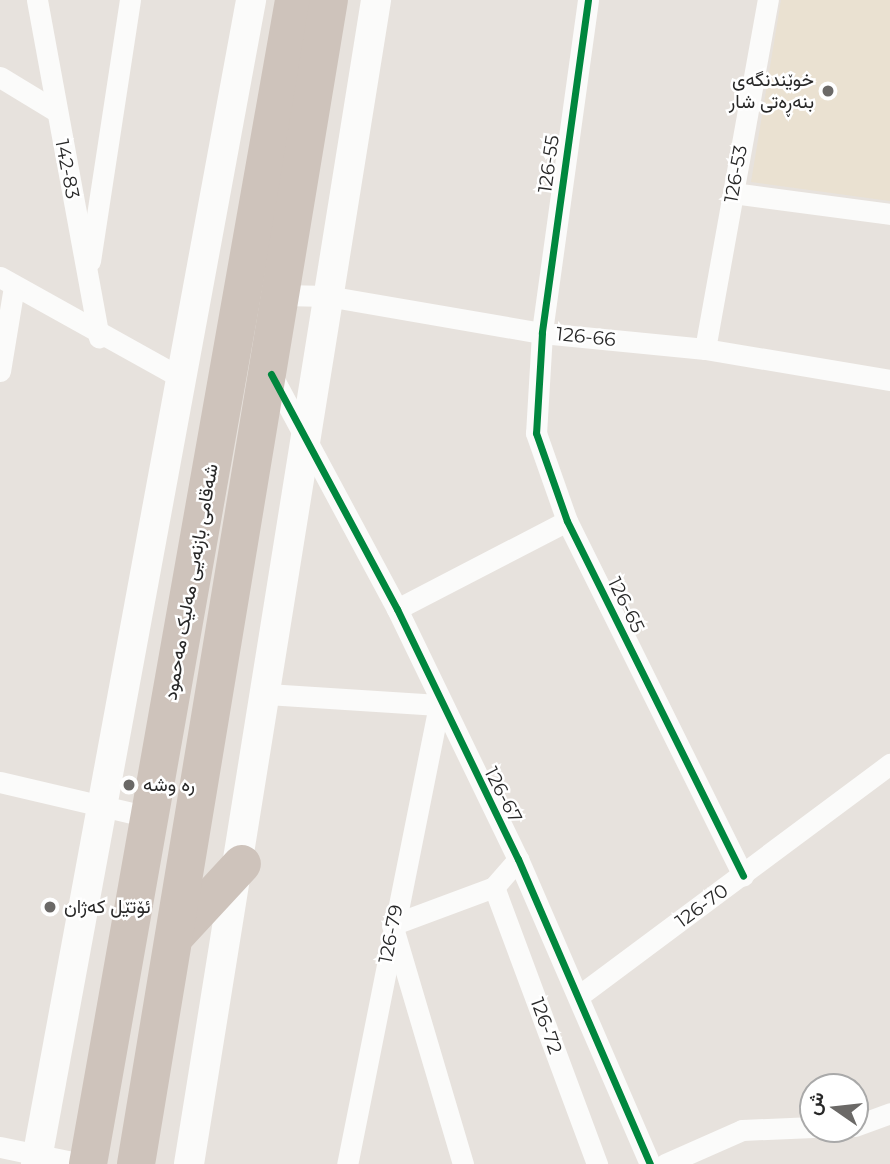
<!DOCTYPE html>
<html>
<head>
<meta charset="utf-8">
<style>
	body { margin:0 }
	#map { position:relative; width:890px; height:1164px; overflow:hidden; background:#e7e2dd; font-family:Montserrat,Vazirmatn,sans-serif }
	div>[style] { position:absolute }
	.education>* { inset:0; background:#eae1d1 }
	.street>* { height:21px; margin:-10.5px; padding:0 10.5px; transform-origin:10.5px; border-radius:10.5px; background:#fbfbfa }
	.secondary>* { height:30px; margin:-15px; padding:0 15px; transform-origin:15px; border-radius:15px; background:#fbfbfa }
	.highway>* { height:38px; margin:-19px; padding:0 19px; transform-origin:19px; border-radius:19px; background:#cec3bb }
	.cycleway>* { height:7px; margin:-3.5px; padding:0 3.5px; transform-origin:3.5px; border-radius:3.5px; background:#00873e }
	.dots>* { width:19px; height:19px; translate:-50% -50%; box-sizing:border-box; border:4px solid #fff; border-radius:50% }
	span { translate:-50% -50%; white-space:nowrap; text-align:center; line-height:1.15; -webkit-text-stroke:5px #fff; paint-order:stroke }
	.poi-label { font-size:19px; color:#282828 }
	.right { translate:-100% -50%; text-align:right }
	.left { translate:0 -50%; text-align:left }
	.street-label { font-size:19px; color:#282828 }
	.north { position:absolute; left:799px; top:1073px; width:70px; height:70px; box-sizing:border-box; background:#fff; border:2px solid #a9a9a9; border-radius:50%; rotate:284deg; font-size:19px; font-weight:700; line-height:28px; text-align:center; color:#282828 }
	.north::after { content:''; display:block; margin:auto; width:24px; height:32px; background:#6b6967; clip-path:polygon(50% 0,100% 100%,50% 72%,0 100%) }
</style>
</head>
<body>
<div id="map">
	<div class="education">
		<i style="clip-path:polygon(781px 0,890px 0,890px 201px,751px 182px)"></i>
	</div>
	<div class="street">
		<i style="left:37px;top:0;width:343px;rotate:79.6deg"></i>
		<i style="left:588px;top:0;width:336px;rotate:97.9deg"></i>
		<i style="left:542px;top:333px;width:100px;rotate:93.4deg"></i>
		<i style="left:536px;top:433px;width:93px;rotate:70.6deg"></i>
		<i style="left:567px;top:521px;width:396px;rotate:63.6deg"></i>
		<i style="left:0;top:77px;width:66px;rotate:31.3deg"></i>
		<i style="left:733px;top:193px;width:158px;rotate:7.6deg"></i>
		<i style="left:90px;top:261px;width:264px;rotate:-81.3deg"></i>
		<i style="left:0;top:277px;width:210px;rotate:29.1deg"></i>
		<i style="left:283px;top:295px;width:44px;rotate:1.3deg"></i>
		<i style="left:327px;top:296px;width:218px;rotate:9.8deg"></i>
		<i style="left:542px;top:333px;width:164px;rotate:5.6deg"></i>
		<i style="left:705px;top:349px;width:188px;rotate:9.5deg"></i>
		<i style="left:705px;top:349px;width:355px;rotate:-79.8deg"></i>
		<i style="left:0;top:371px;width:86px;rotate:-80.6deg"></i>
		<i style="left:271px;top:374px;width:267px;rotate:61.8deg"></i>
		<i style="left:397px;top:609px;width:278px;rotate:64.2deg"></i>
		<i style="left:518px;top:859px;width:332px;rotate:66.6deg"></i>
		<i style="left:397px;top:609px;width:191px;rotate:-27.4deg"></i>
		<i style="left:267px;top:694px;width:172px;rotate:3.7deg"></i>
		<i style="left:439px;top:705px;width:468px;rotate:101.3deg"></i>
		<i style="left:0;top:782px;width:153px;rotate:13.2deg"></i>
		<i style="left:494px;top:887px;width:296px;rotate:69.6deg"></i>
		<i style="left:580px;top:995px;width:387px;rotate:-36.7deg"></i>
		<i style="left:855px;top:1126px;width:37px;rotate:-20deg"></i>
		<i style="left:0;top:1147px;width:84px;rotate:11.7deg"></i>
		<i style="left:463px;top:1164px;width:249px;rotate:-106.5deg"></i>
		<i style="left:392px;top:925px;width:109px;rotate:-20.4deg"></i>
		<i style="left:494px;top:887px;width:37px;rotate:-49deg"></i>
		<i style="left:665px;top:1164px;width:84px;rotate:-23.8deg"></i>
		<i style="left:742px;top:1130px;width:71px;rotate:-2.4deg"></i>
	</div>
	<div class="secondary">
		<i style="left:36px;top:1164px;width:1184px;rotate:-79.53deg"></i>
		<i style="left:189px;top:1164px;width:1179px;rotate:-80.87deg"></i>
	</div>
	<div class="highway">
		<i style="left:178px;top:933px;width:94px;rotate:-47.2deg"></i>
		<i style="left:88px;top:1164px;width:1182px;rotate:-79.96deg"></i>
		<i style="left:136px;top:1164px;width:1180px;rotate:-80.59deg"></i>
	</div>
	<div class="cycleway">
		<i style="left:588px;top:0;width:336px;rotate:97.9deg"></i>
		<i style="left:542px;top:333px;width:100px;rotate:93.4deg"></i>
		<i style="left:536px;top:433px;width:93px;rotate:70.6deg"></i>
		<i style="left:567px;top:521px;width:396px;rotate:63.6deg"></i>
		<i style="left:271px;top:374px;width:267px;rotate:61.8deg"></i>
		<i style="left:397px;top:609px;width:278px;rotate:64.2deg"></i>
		<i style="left:518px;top:859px;width:332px;rotate:66.6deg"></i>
	</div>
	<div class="dots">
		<i style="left:828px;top:91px;background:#6b6967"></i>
		<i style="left:129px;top:785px;background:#6b6967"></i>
		<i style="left:50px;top:907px;background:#6b6967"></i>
	</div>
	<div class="poi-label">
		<span class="right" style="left:814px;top:91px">خوێندنگەی<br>بنەڕەتی شار</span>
		<span class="left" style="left:143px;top:785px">ره وشه</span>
		<span class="left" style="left:64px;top:907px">ئۆتێل کەژان</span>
	</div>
	<div class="street-label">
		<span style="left:549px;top:164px;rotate:-82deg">126-55</span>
		<span style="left:67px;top:169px;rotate:79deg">142-83</span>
		<span style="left:736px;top:174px;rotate:-80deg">126-53</span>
		<span style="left:586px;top:337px;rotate:6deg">126-66</span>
		<span style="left:191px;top:582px;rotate:-80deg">شەقامی بازنەیی مەلیک مەحمود</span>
		<span style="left:626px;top:605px;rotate:64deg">126-65</span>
		<span style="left:503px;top:795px;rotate:63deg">126-67</span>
		<span style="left:702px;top:906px;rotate:-36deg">126-70</span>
		<span style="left:391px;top:934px;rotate:-79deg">126-79</span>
		<span style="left:546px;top:1026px;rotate:70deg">126-72</span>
	</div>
	<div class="north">ش</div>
</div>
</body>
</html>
